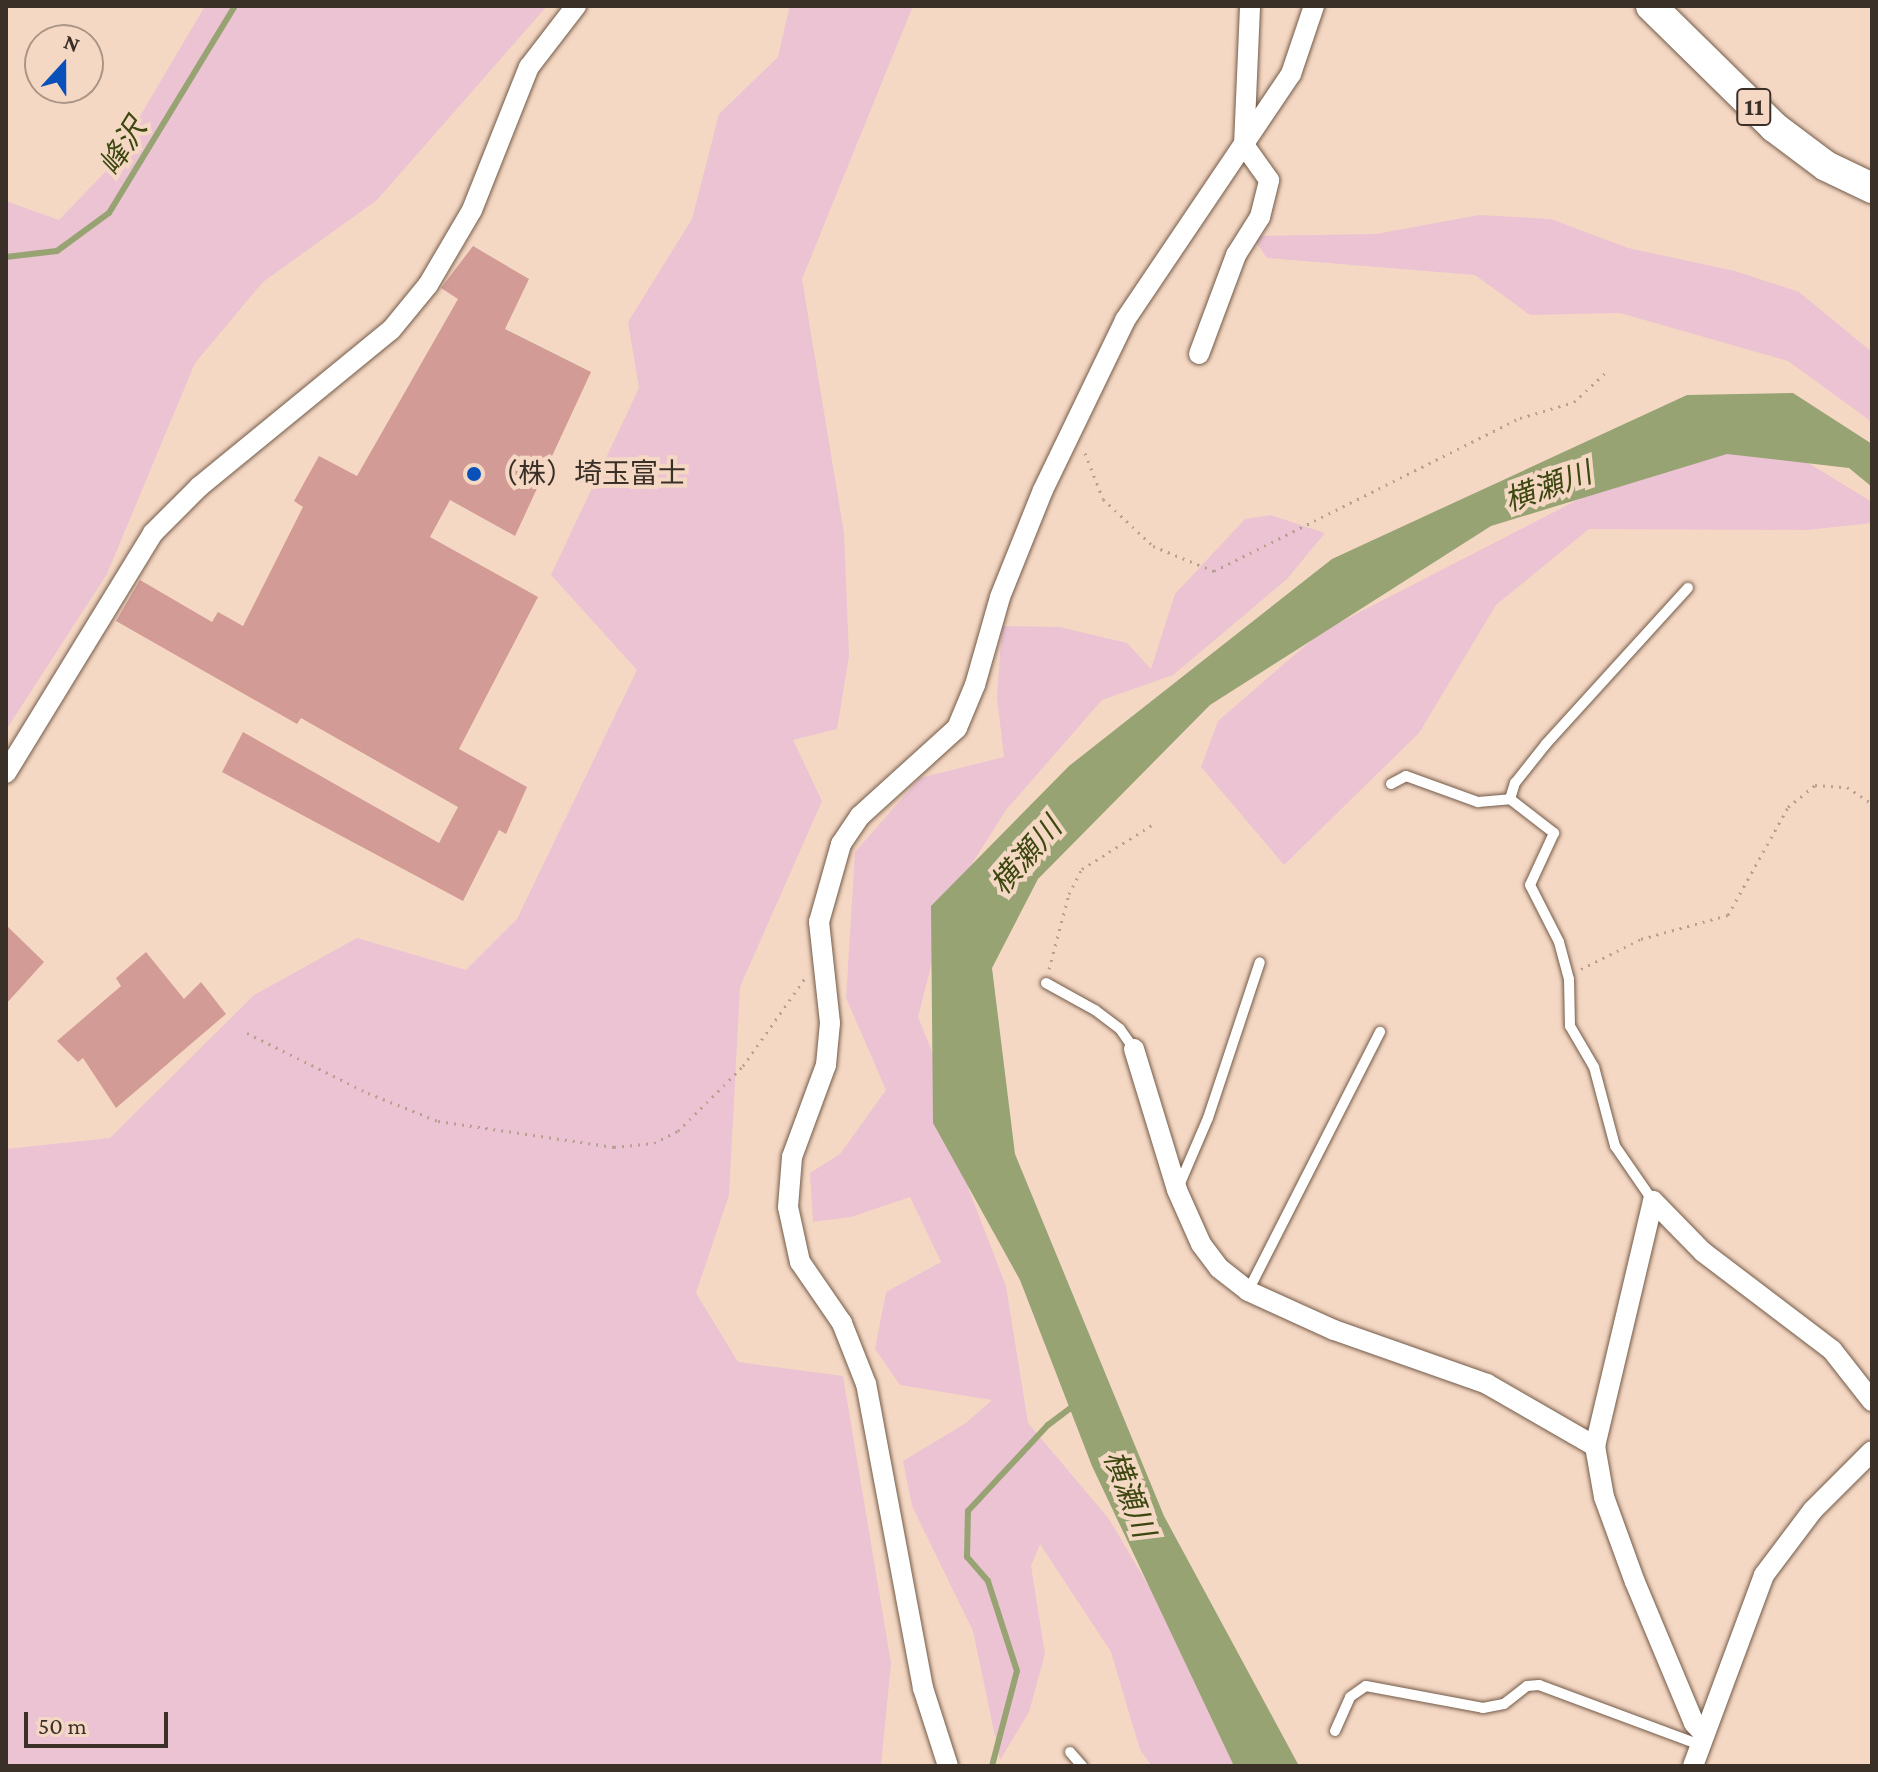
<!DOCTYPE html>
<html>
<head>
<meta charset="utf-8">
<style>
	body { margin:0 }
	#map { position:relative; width:1878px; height:1772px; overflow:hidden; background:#f5d8c4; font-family:"Crimson Pro","Noto Sans JP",serif }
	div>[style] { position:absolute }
	.green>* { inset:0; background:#ebc3d2 }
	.water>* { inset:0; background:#97a373 }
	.stream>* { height:6px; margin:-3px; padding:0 3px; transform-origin:3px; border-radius:3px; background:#97a373 }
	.building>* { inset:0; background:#d39b96 }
	.path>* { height:3px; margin-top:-1.5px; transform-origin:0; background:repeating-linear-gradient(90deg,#b8a191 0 2px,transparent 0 8px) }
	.roads { filter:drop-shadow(0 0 2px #735b49) drop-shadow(0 0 2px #735b49) }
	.service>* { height:10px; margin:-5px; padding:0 5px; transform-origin:5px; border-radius:5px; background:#fff }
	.minor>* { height:20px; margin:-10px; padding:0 10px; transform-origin:10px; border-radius:10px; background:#fff }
	.primary>* { height:30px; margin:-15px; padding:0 15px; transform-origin:15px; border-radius:15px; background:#fff }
	.dots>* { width:22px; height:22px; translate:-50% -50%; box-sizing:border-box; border:4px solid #f5d8c4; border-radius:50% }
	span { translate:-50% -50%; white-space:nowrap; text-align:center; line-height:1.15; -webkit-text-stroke:8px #f5d8c4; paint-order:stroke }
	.shield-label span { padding:2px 6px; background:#f5d8c4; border:2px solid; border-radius:6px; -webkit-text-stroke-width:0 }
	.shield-label { font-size:26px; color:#3b3028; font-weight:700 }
	.poi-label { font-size:28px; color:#3b3028 }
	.left { translate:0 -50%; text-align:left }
	.water-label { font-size:30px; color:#3d4811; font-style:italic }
	.frame { position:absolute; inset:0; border:8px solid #3b3028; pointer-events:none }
	.north { position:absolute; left:24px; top:24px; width:80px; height:80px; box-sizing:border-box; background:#f5d8c4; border:2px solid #ab9586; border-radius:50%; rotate:21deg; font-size:22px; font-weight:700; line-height:32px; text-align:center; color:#3b3028 }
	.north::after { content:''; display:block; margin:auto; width:28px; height:36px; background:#0950bb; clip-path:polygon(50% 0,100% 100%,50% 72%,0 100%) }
	.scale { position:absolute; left:24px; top:1712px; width:144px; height:36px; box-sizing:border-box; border:4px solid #3b3028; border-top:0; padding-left:10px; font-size:24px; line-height:28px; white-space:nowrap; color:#3b3028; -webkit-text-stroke:6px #f5d8c4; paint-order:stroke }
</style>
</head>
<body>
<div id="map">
	<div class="green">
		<i style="clip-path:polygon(205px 6px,547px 6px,377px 200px,263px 282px,195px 363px,107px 574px,6px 730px,6px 201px,59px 220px,110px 167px)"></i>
		<i style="clip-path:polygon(785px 6px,913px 6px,802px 279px,844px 533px,849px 656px,837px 729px,793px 740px,822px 801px,740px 987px,729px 1195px,696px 1293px,738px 1362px,843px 1376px,891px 1663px,881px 1766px,6px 1766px,6px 1149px,110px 1138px,254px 995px,357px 938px,466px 970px,517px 919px,637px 670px,551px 575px,639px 388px,628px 322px,692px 219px,719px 114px,778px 57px,789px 9px)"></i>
		<i style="clip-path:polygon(1479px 215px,1551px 219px,1628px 248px,1735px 271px,1799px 292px,1872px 352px,1872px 422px,1788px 361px,1620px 313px,1530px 315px,1475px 275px,1267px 258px,1252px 236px,1376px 234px)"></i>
		<i style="clip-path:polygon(1777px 444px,1872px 502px,1872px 523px,1807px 530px,1589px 529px,1496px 605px,1419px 733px,1284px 865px,1201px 767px,1218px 721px,1321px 632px,1628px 474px)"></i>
		<i style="clip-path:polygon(1270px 515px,1325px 533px,1287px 579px,1173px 675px,1102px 700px,1006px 810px,947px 903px,918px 1017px,950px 1096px,969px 1190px,1006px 1286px,1028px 1423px,1109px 1519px,1255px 1766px,1152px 1766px,1140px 1750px,1111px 1652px,1040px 1544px,1031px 1566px,1045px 1654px,1029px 1712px,1000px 1760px,973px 1631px,912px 1506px,903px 1461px,966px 1423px,992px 1400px,900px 1385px,875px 1349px,886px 1292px,941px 1262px,910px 1197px,851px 1217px,813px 1222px,810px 1173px,840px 1154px,886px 1090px,846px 998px,855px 852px,920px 778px,1004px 757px,997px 698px,1002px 626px,1060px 627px,1127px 643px,1151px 669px,1175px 594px,1245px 519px)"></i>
	</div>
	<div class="water">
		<i style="clip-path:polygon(1793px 393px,1872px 444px,1872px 487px,1849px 468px,1727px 454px,1491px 526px,1210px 705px,1038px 879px,992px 968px,1015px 1154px,1164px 1516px,1299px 1766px,1234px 1766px,1092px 1466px,1020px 1280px,933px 1123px,931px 906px,1069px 766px,1332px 559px,1687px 395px)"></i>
	</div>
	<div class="stream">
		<i style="left:6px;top:257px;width:51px;rotate:-6.7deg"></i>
		<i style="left:57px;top:251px;width:64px;rotate:-36.2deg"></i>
		<i style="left:109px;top:213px;width:242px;rotate:-58.7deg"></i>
		<i style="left:992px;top:1766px;width:98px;rotate:-75.3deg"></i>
		<i style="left:1017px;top:1671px;width:95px;rotate:-107.9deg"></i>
		<i style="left:988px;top:1581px;width:32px;rotate:-131deg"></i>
		<i style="left:967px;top:1557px;width:46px;rotate:-88.8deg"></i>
		<i style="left:968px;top:1511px;width:117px;rotate:-47.1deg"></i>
		<i style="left:1048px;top:1425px;width:31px;rotate:-37deg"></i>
	</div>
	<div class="building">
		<i style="clip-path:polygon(473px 246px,529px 279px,505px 329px,591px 372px,515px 536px,450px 500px,430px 537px,538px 597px,459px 749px,527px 787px,506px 834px,499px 830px,463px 901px,222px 772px,243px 732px,439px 843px,458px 807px,301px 718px,297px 724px,116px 621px,140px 580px,212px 622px,218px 612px,243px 626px,303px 507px,294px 501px,319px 456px,357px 476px,458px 299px,441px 288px)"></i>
		<i style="clip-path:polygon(6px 925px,44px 962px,6px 1004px)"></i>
		<i style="clip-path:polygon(146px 952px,184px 999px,201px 982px,226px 1014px,116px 1108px,83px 1058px,78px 1062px,57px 1041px,121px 986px,116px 978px)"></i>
	</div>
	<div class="path">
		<i style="left:1085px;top:453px;width:49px;rotate:68.6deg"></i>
		<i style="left:1103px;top:499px;width:69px;rotate:43.2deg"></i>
		<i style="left:1153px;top:546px;width:66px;rotate:22.3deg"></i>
		<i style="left:1214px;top:571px;width:342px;rotate:-26.6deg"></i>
		<i style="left:1520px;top:418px;width:56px;rotate:-16.5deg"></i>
		<i style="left:1574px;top:402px;width:42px;rotate:-43.1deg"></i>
		<i style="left:1049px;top:969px;width:78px;rotate:-75.1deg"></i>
		<i style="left:1069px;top:894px;width:28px;rotate:-63deg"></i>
		<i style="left:1082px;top:869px;width:83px;rotate:-32.2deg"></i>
		<i style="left:1581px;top:969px;width:67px;rotate:-26.6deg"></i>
		<i style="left:1641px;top:939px;width:90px;rotate:-15.4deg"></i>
		<i style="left:1728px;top:915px;width:124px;rotate:-60.9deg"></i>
		<i style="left:1788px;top:807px;width:35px;rotate:-39deg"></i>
		<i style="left:1815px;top:785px;width:32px;rotate:4deg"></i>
		<i style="left:1847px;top:787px;width:30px;rotate:34deg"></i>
		<i style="left:247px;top:1033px;width:135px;rotate:26.4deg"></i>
		<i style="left:368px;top:1093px;width:75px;rotate:21.8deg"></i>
		<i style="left:438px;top:1121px;width:178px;rotate:8.4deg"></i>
		<i style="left:614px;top:1147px;width:40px;rotate:-5.7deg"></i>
		<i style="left:654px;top:1143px;width:27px;rotate:-27deg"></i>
		<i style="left:678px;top:1131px;width:92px;rotate:-45deg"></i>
		<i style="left:743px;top:1066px;width:108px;rotate:-54.8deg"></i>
	</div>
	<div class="roads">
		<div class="service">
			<i style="left:1391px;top:784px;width:17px;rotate:-28deg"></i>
			<i style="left:1406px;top:776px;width:77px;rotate:19.9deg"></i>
			<i style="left:1478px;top:802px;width:32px;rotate:-5deg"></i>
			<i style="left:1510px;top:799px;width:56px;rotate:37.7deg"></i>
			<i style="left:1554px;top:833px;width:57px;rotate:114.8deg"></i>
			<i style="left:1530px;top:885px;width:64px;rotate:63deg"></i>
			<i style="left:1559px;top:942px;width:38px;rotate:75deg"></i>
			<i style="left:1569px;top:979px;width:47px;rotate:88.8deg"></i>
			<i style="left:1570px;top:1026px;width:48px;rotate:59.7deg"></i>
			<i style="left:1594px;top:1067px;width:82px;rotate:75.1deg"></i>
			<i style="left:1615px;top:1146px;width:67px;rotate:55.4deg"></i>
			<i style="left:1510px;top:799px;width:17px;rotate:-73deg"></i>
			<i style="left:1515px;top:783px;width:50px;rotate:-51.5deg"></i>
			<i style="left:1546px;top:744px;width:211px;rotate:-47.7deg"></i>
			<i style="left:1046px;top:983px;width:56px;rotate:28.9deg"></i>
			<i style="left:1095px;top:1010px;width:31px;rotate:37deg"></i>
			<i style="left:1120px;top:1029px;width:24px;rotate:55deg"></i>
			<i style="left:1178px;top:1188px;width:76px;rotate:-66.8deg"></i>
			<i style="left:1208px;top:1118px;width:164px;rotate:-71.6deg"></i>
			<i style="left:1248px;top:1291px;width:291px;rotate:-63deg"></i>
			<i style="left:1335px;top:1731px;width:37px;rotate:-66deg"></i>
			<i style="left:1350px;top:1697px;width:19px;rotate:-35deg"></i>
			<i style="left:1366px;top:1686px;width:119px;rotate:10.6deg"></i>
			<i style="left:1483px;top:1708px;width:21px;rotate:-11deg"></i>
			<i style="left:1504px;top:1704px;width:29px;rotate:-38deg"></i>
			<i style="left:1527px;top:1686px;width:12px;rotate:-5deg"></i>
			<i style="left:1539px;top:1685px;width:172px;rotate:20.4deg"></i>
			<i style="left:1070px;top:1752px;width:18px;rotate:49deg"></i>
		</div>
		<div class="minor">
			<i style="left:1199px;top:354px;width:106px;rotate:-69.5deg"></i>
			<i style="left:1236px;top:255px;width:45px;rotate:-57.7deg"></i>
			<i style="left:1260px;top:217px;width:38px;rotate:-76deg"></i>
			<i style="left:1269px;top:180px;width:43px;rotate:-125.5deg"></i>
			<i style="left:1244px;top:145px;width:139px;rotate:-87.5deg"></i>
			<i style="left:6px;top:773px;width:281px;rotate:-58.5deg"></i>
			<i style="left:153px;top:533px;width:65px;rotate:-45deg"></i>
			<i style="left:199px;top:487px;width:248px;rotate:-39.3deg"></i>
			<i style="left:391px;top:330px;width:58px;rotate:-50.6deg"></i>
			<i style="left:428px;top:285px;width:87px;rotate:-59.6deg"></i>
			<i style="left:472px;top:210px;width:154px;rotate:-68.3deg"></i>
			<i style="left:529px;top:67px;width:77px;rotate:-52.4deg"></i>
			<i style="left:1134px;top:1049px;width:147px;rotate:73deg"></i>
			<i style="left:1177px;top:1190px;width:59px;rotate:66deg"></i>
			<i style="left:1201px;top:1244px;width:30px;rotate:53deg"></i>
			<i style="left:1219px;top:1268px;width:37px;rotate:38deg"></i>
			<i style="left:1248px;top:1291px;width:94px;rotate:24.4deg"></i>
			<i style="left:1334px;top:1330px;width:162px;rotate:19.4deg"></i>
			<i style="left:1487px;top:1384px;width:125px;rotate:29.9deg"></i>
			<i style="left:1653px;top:1201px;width:252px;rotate:103.3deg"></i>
			<i style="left:1595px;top:1446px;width:52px;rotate:80deg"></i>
			<i style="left:1604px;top:1497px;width:90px;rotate:70deg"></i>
			<i style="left:1635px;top:1582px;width:153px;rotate:67.3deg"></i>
			<i style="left:1694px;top:1723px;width:15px;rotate:48deg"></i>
			<i style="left:1653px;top:1201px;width:71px;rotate:45.6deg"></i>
			<i style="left:1703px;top:1252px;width:162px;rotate:37.2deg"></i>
			<i style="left:1832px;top:1350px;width:65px;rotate:51.9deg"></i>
			<i style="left:948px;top:1766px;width:82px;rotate:-107.8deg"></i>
			<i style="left:923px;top:1688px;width:309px;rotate:-100.6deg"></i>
			<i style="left:866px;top:1384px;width:66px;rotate:-111.5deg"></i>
			<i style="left:842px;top:1323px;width:74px;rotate:-124.5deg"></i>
			<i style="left:800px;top:1262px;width:56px;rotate:-102.3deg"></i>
			<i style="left:788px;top:1207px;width:50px;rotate:-85.4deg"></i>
			<i style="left:792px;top:1157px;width:98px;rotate:-69.7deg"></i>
			<i style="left:826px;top:1065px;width:42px;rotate:-84.6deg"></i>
			<i style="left:830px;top:1023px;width:102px;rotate:-96.2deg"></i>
			<i style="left:819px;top:922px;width:81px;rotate:-74.2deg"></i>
			<i style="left:841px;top:844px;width:34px;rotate:-56deg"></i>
			<i style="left:860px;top:816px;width:131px;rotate:-42.2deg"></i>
			<i style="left:957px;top:728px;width:47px;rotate:-67.3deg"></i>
			<i style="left:975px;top:685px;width:91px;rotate:-74.1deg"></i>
			<i style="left:1000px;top:597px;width:115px;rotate:-68.1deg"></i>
			<i style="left:1043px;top:490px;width:189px;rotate:-64.2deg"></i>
			<i style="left:1125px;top:320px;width:297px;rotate:-56deg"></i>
			<i style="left:1291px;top:74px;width:72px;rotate:-71.3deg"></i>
			<i style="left:1693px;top:1766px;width:204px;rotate:-69.6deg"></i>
			<i style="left:1764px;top:1575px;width:81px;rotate:-53deg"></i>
			<i style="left:1813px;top:1510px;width:83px;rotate:-45deg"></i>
		</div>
		<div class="primary">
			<i style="left:1651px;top:6px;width:173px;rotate:44.5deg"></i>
			<i style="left:1774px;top:127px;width:65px;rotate:36.9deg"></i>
			<i style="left:1826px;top:166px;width:51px;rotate:25.6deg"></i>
		</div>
	</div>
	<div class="dots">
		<i style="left:474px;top:474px;background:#0950bb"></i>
	</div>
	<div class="shield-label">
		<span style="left:1754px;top:107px">11</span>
	</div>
	<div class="poi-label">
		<span class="left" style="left:490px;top:474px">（株）埼玉富士</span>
	</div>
	<div class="water-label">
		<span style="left:123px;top:147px;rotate:-58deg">峰沢</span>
		<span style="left:1548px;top:487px;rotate:-20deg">横瀬川</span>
		<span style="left:1026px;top:856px;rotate:-49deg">横瀬川</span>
		<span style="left:1129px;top:1494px;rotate:69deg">横瀬川</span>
	</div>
	<div class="frame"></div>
	<div class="north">N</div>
	<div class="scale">50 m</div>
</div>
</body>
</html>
